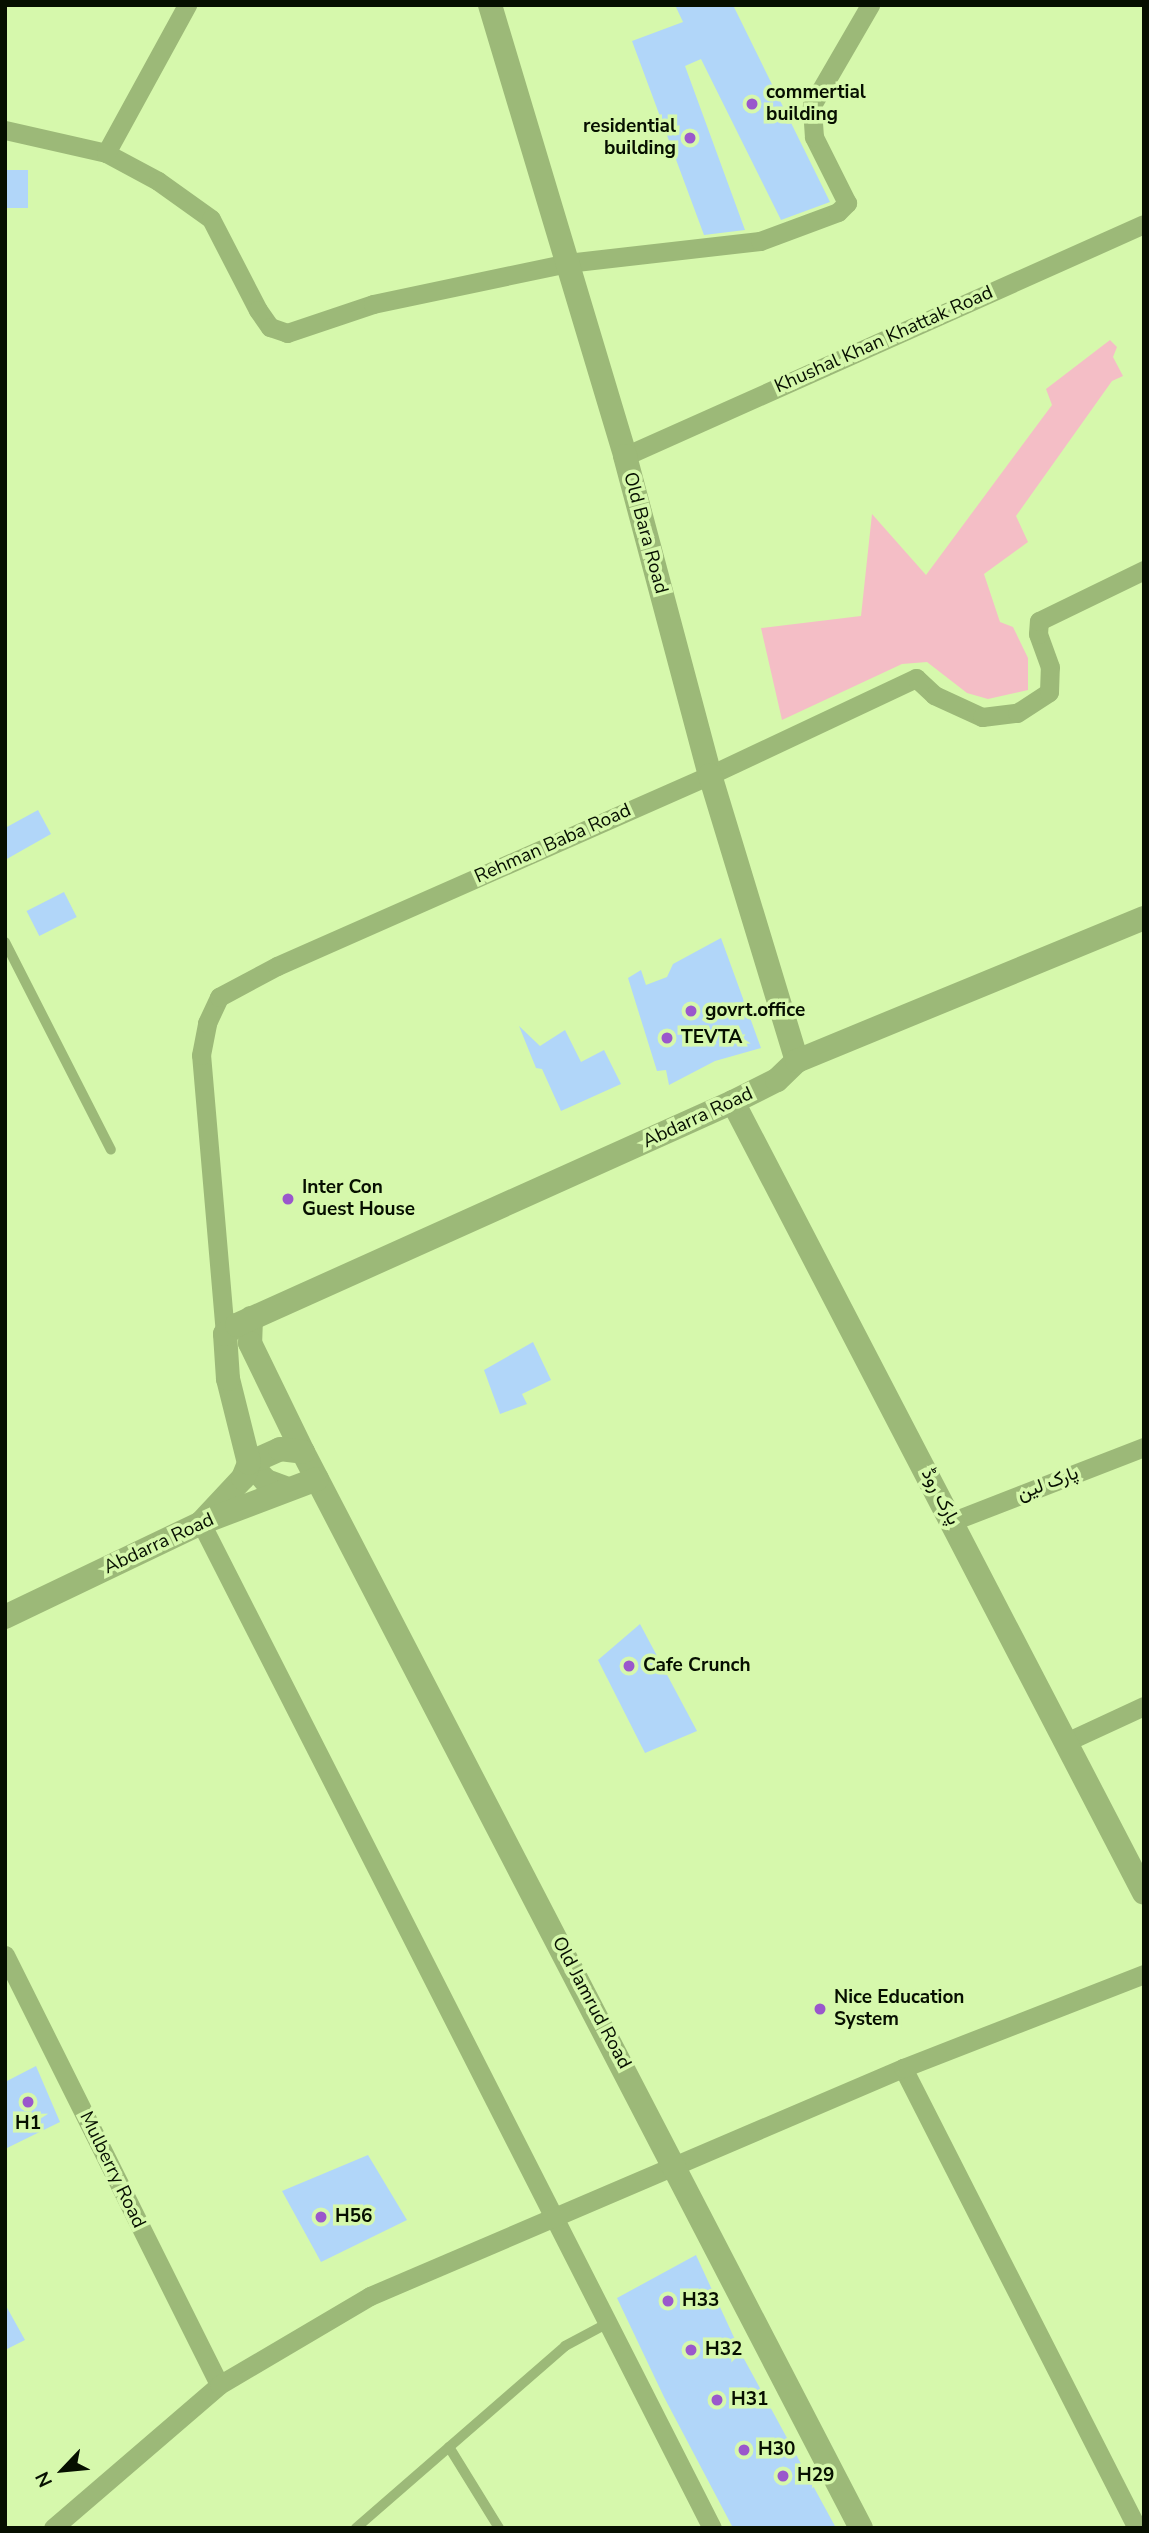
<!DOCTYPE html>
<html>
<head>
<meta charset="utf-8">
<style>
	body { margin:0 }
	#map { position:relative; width:1149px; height:2533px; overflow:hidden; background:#d6f8ac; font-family:"Nunito Sans",Vazirmatn,sans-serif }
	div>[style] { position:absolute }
	.green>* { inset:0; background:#f4bec6 }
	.building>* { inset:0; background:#b1d6f9; transform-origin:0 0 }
	.service>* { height:10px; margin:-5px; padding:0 5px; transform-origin:5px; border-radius:5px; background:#9cb978 }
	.minor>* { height:19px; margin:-9.5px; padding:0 9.5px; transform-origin:9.5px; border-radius:9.5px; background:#9cb978 }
	.tertiary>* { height:24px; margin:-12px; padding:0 12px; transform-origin:12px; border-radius:12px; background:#9cb978 }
	.dots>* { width:19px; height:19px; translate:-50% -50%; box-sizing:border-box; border:4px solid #d6f8ac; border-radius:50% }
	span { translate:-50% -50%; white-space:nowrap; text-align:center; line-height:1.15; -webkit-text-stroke:7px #d6f8ac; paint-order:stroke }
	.poi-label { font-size:19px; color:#060f00; font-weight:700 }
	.left { translate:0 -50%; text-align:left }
	.right { translate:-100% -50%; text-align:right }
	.street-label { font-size:19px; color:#060f00 }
	.frame { position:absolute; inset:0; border:7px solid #060f00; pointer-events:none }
	.north { position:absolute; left:28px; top:2435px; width:70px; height:70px; -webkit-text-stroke:5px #d6f8ac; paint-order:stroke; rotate:244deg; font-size:19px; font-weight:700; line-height:28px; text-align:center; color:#060f00 }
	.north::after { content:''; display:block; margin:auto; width:24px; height:32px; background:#060f00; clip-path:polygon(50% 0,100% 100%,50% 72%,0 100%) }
</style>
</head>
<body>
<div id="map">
	<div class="green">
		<i style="clip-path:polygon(1110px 340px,1117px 347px,1113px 357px,1123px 376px,1112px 381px,1016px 516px,1028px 542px,984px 574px,1000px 622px,1013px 627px,1028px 658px,1028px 690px,988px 699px,967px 693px,927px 662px,902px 664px,782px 720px,761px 628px,861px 616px,872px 514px,926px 575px,1052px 405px,1046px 389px)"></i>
	</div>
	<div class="building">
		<i style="clip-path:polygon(675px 5px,733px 5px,830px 202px,781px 220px,701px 59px,685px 66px,745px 230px,704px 235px,632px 41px,683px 22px)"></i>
		<i style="left:7px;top:170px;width:21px;height:38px"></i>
		<i style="clip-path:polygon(38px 810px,51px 834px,5px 860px,5px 828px)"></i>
		<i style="left:64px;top:892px;width:28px;height:42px;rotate:63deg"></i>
		<i style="clip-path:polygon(721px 938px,761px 1048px,715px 1061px,669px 1085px,666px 1070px,657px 1071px,628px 978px,641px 970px,646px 985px,667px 977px,673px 964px)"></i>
		<i style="clip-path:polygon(519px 1026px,540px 1046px,565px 1030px,581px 1062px,604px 1050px,621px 1084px,561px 1111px,542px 1069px,536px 1068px)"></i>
		<i style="clip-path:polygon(533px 1342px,551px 1380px,522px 1394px,527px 1404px,500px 1414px,484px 1370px)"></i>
		<i style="clip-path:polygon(640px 1624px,697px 1731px,645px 1753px,598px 1660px)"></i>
		<i style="clip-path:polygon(36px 2066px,60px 2122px,5px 2149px,5px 2082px)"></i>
		<i style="clip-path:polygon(368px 2155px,407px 2220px,321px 2262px,282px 2191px)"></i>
		<i style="clip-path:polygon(696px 2255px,743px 2357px,836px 2528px,733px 2528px,664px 2397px,617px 2298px)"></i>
		<i style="clip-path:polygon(5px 2304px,25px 2340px,5px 2350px)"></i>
	</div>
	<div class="service">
		<i style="left:5px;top:942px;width:233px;rotate:63deg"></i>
		<i style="left:449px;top:2447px;width:95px;rotate:58.3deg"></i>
		<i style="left:356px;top:2528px;width:277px;rotate:-41deg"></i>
		<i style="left:565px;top:2346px;width:47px;rotate:-28.2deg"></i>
	</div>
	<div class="minor">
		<i style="left:5px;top:130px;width:104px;rotate:12.8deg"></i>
		<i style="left:106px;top:153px;width:59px;rotate:28.3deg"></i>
		<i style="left:158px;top:181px;width:65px;rotate:35.6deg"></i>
		<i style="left:211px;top:219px;width:102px;rotate:62.7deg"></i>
		<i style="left:258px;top:310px;width:21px;rotate:55deg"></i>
		<i style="left:270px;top:327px;width:18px;rotate:19deg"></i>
		<i style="left:287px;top:333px;width:91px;rotate:-18.6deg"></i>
		<i style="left:373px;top:304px;width:198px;rotate:-11.9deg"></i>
		<i style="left:567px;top:263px;width:194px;rotate:-6.5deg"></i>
		<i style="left:760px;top:241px;width:83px;rotate:-20.4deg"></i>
		<i style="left:838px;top:212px;width:13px;rotate:-45deg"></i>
		<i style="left:847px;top:203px;width:74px;rotate:-116.6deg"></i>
		<i style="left:814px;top:137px;width:32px;rotate:-94deg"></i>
		<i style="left:812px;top:105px;width:116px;rotate:-59.9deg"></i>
		<i style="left:106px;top:153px;width:169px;rotate:-61.3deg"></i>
		<i style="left:625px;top:456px;width:568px;rotate:-24.09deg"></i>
		<i style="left:225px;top:1334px;width:280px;rotate:-94.9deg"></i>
		<i style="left:201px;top:1055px;width:33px;rotate:-79deg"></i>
		<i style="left:207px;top:1023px;width:29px;rotate:-65deg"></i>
		<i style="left:219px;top:997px;width:66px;rotate:-28.1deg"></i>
		<i style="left:277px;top:966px;width:473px;rotate:-23.8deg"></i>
		<i style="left:710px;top:775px;width:228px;rotate:-25.2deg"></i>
		<i style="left:916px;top:678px;width:25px;rotate:43deg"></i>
		<i style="left:934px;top:695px;width:53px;rotate:24.6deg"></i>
		<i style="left:982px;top:717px;width:35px;rotate:-7deg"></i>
		<i style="left:1017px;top:713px;width:38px;rotate:-33deg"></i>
		<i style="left:1049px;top:692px;width:25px;rotate:-88deg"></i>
		<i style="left:1050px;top:667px;width:35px;rotate:-110deg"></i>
		<i style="left:1038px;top:634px;width:13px;rotate:-86deg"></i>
		<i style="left:1039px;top:621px;width:117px;rotate:-25.9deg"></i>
		<i style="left:953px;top:1521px;width:205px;rotate:-21.2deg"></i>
		<i style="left:201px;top:1523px;width:1127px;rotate:63.05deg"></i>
		<i style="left:1066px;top:1742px;width:86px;rotate:-24.8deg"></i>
		<i style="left:5px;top:1955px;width:480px;rotate:63.5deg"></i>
		<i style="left:903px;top:2068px;width:516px;rotate:63.04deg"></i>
		<i style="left:53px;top:2528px;width:219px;rotate:-40.7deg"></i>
		<i style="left:219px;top:2385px;width:175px;rotate:-30.5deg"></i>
		<i style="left:370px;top:2296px;width:580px;rotate:-23.16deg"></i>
		<i style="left:903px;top:2068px;width:259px;rotate:-21.3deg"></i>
	</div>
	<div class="tertiary">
		<i style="left:490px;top:5px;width:471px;rotate:73.3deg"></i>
		<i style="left:625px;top:456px;width:330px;rotate:75.1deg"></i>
		<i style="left:710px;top:775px;width:299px;rotate:73.1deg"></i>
		<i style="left:733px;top:1102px;width:891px;rotate:62.54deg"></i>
		<i style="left:251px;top:1318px;width:25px;rotate:92deg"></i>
		<i style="left:250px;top:1343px;width:121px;rotate:64.1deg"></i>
		<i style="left:303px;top:1452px;width:1212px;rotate:62.59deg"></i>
		<i style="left:288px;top:1489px;width:23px;rotate:-160deg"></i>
		<i style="left:266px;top:1481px;width:25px;rotate:-133deg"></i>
		<i style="left:249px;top:1463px;width:34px;rotate:-24deg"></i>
		<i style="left:280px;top:1449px;width:23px;rotate:7deg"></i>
		<i style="left:201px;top:1523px;width:62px;rotate:-47deg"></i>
		<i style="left:243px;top:1478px;width:16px;rotate:-68deg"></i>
		<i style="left:249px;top:1463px;width:87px;rotate:-104deg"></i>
		<i style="left:228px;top:1379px;width:45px;rotate:-93.8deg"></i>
		<i style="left:225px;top:1334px;width:15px;rotate:-37deg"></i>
		<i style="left:237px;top:1325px;width:544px;rotate:-24.21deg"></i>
		<i style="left:733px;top:1102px;width:49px;rotate:-26.6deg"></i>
		<i style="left:777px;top:1080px;width:28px;rotate:-44deg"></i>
		<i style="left:797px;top:1061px;width:375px;rotate:-22.4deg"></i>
		<i style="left:5px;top:1617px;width:217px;rotate:-25.6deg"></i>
		<i style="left:201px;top:1523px;width:124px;rotate:-20.8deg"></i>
	</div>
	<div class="dots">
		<i style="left:752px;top:104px;background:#9a57cc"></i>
		<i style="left:690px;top:138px;background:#9a57cc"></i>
		<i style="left:691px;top:1011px;background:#9a57cc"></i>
		<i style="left:667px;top:1038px;background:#9a57cc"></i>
		<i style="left:288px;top:1199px;background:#9a57cc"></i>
		<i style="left:629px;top:1666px;background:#9a57cc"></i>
		<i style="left:820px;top:2009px;background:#9a57cc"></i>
		<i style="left:28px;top:2102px;background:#9a57cc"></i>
		<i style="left:321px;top:2217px;background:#9a57cc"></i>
		<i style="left:668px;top:2301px;background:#9a57cc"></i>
		<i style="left:691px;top:2350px;background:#9a57cc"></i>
		<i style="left:717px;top:2400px;background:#9a57cc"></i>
		<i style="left:744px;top:2450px;background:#9a57cc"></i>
		<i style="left:783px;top:2476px;background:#9a57cc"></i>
	</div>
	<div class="poi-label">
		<span class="left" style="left:766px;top:104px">commertial<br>building</span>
		<span class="right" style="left:676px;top:138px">residential<br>building</span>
		<span class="left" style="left:705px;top:1011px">govrt.office</span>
		<span class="left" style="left:681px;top:1038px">TEVTA</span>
		<span class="left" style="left:302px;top:1199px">Inter Con<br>Guest House</span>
		<span class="left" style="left:643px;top:1666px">Cafe Crunch</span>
		<span class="left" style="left:834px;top:2009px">Nice Education<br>System</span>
		<span style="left:28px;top:2124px">H1</span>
		<span class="left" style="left:335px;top:2217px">H56</span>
		<span class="left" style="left:682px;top:2301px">H33</span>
		<span class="left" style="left:705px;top:2350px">H32</span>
		<span class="left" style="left:731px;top:2400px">H31</span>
		<span class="left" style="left:758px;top:2450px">H30</span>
		<span class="left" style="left:797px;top:2476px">H29</span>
	</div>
	<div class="street-label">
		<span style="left:884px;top:340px;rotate:-24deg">Khushal Khan Khattak Road</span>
		<span style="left:645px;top:533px;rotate:75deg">Old Bara Road</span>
		<span style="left:553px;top:844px;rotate:-24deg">Rehman Baba Road</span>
		<span style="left:698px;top:1118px;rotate:-25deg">Abdarra Road</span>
		<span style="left:1048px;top:1484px;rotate:-21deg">پارک لین</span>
		<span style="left:940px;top:1497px;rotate:62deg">پارک روڈ</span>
		<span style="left:159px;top:1544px;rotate:-25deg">Abdarra Road</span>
		<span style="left:591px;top:2003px;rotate:62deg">Old Jamrud Road</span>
		<span style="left:112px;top:2170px;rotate:64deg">Mulberry Road</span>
	</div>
	<div class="frame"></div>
	<div class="north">N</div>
</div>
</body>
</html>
